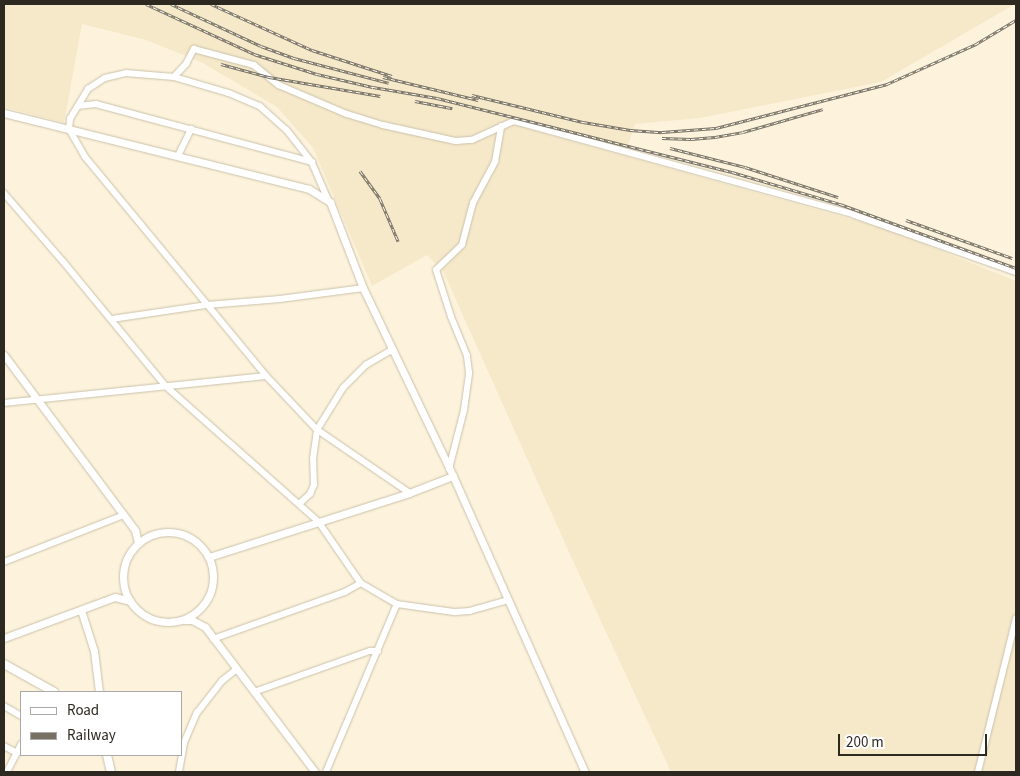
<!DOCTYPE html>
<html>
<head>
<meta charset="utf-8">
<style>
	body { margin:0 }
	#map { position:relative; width:1020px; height:776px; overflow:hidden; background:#fdf3dc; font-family:"Source Sans 3",sans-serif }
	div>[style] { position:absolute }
	.built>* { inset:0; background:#f6e9ca }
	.roads { filter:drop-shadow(0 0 1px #cac1aa) drop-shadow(0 0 1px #cac1aa) }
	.minor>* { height:5.5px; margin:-2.75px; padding:0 2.75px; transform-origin:2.75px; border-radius:2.75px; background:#fff }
	.tertiary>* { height:7px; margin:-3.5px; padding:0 3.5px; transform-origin:3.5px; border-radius:3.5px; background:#fff }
	.tertiary>.ring { margin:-3.5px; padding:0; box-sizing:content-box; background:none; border:7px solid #fff; border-radius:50% }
	.secondary>* { height:8px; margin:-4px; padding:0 4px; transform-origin:4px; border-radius:4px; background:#fff }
	.rail>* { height:3px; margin-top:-1.5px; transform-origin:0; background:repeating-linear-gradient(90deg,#fff 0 4px,#777163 0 8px); box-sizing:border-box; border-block:1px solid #777163 }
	span { translate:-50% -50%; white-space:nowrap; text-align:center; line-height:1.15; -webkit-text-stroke:5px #fff; paint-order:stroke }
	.frame { position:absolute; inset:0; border:5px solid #2d2920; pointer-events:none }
	.legend { position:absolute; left:20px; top:691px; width:162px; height:65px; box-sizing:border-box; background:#fff; border:1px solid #aba9a6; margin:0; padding:6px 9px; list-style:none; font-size:15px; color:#2d2920 }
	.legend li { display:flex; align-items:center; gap:10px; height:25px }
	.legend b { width:25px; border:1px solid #aba9a6 }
	.scale { position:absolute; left:838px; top:734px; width:149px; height:22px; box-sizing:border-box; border:2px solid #2d2920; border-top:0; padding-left:6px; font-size:15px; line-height:18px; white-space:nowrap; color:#2d2920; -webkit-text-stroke:4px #fff; paint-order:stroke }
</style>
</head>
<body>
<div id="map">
	<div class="built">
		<i style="clip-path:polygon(4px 4px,1015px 4px,881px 82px,700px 118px,635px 124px,627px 149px,517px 120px,514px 125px,887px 229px,1016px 281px,1016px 772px,671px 772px,573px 561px,443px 271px,427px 255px,372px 286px,313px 148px,277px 107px,201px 62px,146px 40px,82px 24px,64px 123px,4px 107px)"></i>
	</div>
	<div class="roads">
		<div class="minor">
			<i style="left:174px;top:77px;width:57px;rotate:16.2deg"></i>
			<i style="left:229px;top:93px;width:34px;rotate:23deg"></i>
			<i style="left:260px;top:106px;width:36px;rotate:42deg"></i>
			<i style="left:287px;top:130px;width:41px;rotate:52deg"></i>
			<i style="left:312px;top:162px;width:43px;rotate:66.4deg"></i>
			<i style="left:78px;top:106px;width:18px;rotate:-6deg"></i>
			<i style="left:96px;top:104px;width:224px;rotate:15deg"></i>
			<i style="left:178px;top:156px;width:30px;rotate:-64deg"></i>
			<i style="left:4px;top:193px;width:90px;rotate:49.1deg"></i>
			<i style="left:63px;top:261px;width:162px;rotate:50.5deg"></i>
			<i style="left:166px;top:386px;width:205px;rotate:41.6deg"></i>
			<i style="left:319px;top:522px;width:74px;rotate:55.5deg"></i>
			<i style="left:361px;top:583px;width:42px;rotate:30.3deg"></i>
			<i style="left:397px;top:604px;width:59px;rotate:7.9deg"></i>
			<i style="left:455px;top:612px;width:15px;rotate:-4deg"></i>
			<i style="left:470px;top:611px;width:40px;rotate:-16deg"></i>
			<i style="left:112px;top:319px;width:96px;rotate:-8.4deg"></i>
			<i style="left:207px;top:305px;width:73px;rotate:-4.7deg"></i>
			<i style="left:280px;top:299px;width:84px;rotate:-7.5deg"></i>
			<i style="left:4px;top:403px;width:263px;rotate:-5.9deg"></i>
			<i style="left:449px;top:469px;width:61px;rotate:-75.7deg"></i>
			<i style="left:464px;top:410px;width:37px;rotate:-82deg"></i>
			<i style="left:469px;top:373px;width:17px;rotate:-97deg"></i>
			<i style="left:467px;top:356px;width:42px;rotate:-112.3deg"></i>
			<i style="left:451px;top:317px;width:49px;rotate:-107.7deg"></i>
			<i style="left:436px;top:270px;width:36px;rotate:-44deg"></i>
			<i style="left:462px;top:245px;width:43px;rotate:-75.3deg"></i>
			<i style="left:473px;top:203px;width:47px;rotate:-61.8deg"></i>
			<i style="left:495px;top:162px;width:36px;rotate:-80deg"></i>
			<i style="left:409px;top:493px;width:112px;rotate:-145.6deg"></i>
			<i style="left:317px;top:430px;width:74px;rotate:-133.4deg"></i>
			<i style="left:266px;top:376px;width:284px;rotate:-129.6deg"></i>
			<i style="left:85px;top:157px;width:32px;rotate:-120deg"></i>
			<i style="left:69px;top:129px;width:10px;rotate:-84deg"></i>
			<i style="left:70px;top:119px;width:35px;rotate:-59deg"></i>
			<i style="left:88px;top:89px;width:20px;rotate:-33deg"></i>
			<i style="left:105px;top:78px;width:22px;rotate:-13deg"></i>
			<i style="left:126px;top:73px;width:48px;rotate:4.8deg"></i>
			<i style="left:174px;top:77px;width:18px;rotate:-47deg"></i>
			<i style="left:186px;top:64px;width:17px;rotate:-62deg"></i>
			<i style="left:194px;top:49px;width:62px;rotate:14.9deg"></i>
			<i style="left:254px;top:65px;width:32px;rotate:39deg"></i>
			<i style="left:279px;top:85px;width:74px;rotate:23.1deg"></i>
			<i style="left:347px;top:114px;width:38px;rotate:17deg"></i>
			<i style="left:383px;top:125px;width:75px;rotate:12.4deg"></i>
			<i style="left:456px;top:141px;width:16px;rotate:-4deg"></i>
			<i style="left:472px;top:140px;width:46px;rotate:-24.3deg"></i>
			<i style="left:514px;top:121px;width:8px;rotate:14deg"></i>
			<i style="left:522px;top:123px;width:345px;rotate:15.4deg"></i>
			<i style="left:855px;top:215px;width:171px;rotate:19.5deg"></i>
			<i style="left:299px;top:504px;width:15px;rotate:-42deg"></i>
			<i style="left:310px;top:494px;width:10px;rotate:-66deg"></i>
			<i style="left:314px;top:485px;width:26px;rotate:-92deg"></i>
			<i style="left:313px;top:459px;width:29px;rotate:-82deg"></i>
			<i style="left:317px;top:430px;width:49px;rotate:-58.2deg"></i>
			<i style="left:343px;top:388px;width:33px;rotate:-45deg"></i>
			<i style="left:366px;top:365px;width:30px;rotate:-30deg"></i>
			<i style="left:4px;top:562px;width:129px;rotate:-21.4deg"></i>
			<i style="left:213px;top:639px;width:140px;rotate:-19.6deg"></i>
			<i style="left:345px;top:592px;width:18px;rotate:-29deg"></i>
			<i style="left:254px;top:692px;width:123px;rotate:-19.5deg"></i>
			<i style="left:370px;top:651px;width:8px"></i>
			<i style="left:4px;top:706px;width:20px;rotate:30deg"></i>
			<i style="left:4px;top:746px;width:15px;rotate:28deg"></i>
			<i style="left:7px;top:772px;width:31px;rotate:-63deg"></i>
			<i style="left:179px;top:772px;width:29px;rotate:-80deg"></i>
			<i style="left:184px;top:743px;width:33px;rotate:-67deg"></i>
			<i style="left:197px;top:713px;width:41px;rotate:-52deg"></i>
			<i style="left:222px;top:681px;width:19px;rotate:-39deg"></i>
			<i style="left:326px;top:772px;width:182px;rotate:-67.1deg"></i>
			<i style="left:978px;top:772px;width:158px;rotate:-76.1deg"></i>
		</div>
		<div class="tertiary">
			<i style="left:4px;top:113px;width:314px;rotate:14deg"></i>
			<i style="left:309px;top:189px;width:25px;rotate:32deg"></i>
			<i style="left:330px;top:202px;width:92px;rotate:69deg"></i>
			<i style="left:363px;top:288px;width:208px;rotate:64.4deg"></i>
			<i style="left:453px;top:476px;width:324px;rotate:66deg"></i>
			<i style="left:4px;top:355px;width:219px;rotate:53.2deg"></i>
			<i style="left:135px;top:530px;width:13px;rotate:77deg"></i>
			<i class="ring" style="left:123px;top:532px;width:83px;height:83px"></i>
			<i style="left:209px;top:557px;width:210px;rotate:-17.7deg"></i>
			<i style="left:409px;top:493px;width:47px;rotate:-21.1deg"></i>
			<i style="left:81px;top:610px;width:43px;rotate:72.4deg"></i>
			<i style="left:94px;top:651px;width:41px;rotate:83deg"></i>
			<i style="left:185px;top:620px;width:7px"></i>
			<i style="left:192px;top:620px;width:15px;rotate:28deg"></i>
			<i style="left:205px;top:627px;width:182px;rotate:52.8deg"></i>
			<i style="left:4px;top:638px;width:118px;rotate:-20.3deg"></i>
			<i style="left:115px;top:597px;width:16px;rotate:15deg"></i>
		</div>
		<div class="secondary">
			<i style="left:4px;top:664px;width:57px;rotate:29.2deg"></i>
			<i style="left:107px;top:755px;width:17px;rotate:77deg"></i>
		</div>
	</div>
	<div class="rail">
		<i style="left:146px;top:4px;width:119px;rotate:24.8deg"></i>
		<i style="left:254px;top:54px;width:66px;rotate:17.6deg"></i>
		<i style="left:317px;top:74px;width:57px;rotate:13.1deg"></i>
		<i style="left:373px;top:87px;width:65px;rotate:9.8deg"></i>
		<i style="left:437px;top:98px;width:304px;rotate:14.1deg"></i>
		<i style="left:732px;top:172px;width:113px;rotate:16.5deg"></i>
		<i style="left:840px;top:204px;width:187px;rotate:20deg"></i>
		<i style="left:171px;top:4px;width:99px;rotate:25deg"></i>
		<i style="left:261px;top:46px;width:35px;rotate:20deg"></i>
		<i style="left:294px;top:58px;width:98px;rotate:14.7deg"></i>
		<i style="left:211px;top:4px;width:111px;rotate:24.5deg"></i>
		<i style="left:312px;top:50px;width:84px;rotate:18deg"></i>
		<i style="left:221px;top:64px;width:50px;rotate:15.2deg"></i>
		<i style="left:269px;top:77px;width:113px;rotate:9.7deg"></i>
		<i style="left:383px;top:77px;width:98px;rotate:13.6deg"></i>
		<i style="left:472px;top:95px;width:114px;rotate:13.7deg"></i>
		<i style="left:583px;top:122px;width:48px;rotate:9.7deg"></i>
		<i style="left:630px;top:130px;width:32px;rotate:4deg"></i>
		<i style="left:662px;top:132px;width:54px;rotate:-4.2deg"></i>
		<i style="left:716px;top:128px;width:177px;rotate:-14.4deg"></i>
		<i style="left:887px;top:84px;width:98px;rotate:-24.2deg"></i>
		<i style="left:976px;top:44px;width:47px;rotate:-31deg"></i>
		<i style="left:415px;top:101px;width:38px;rotate:11deg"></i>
		<i style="left:662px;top:138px;width:29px;rotate:2deg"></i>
		<i style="left:691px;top:139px;width:24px;rotate:-5deg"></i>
		<i style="left:715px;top:137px;width:28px;rotate:-10deg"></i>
		<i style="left:743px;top:132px;width:83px;rotate:-16deg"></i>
		<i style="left:670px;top:148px;width:77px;rotate:14.2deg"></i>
		<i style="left:745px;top:167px;width:98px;rotate:17.9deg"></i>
		<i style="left:360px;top:171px;width:34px;rotate:54deg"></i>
		<i style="left:380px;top:199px;width:46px;rotate:66.8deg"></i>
		<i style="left:906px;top:220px;width:113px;rotate:19.7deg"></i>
	</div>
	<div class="frame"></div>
	<ul class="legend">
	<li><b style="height:6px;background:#fff"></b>Road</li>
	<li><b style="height:6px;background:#777163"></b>Railway</li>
	</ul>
	<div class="scale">200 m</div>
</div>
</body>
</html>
